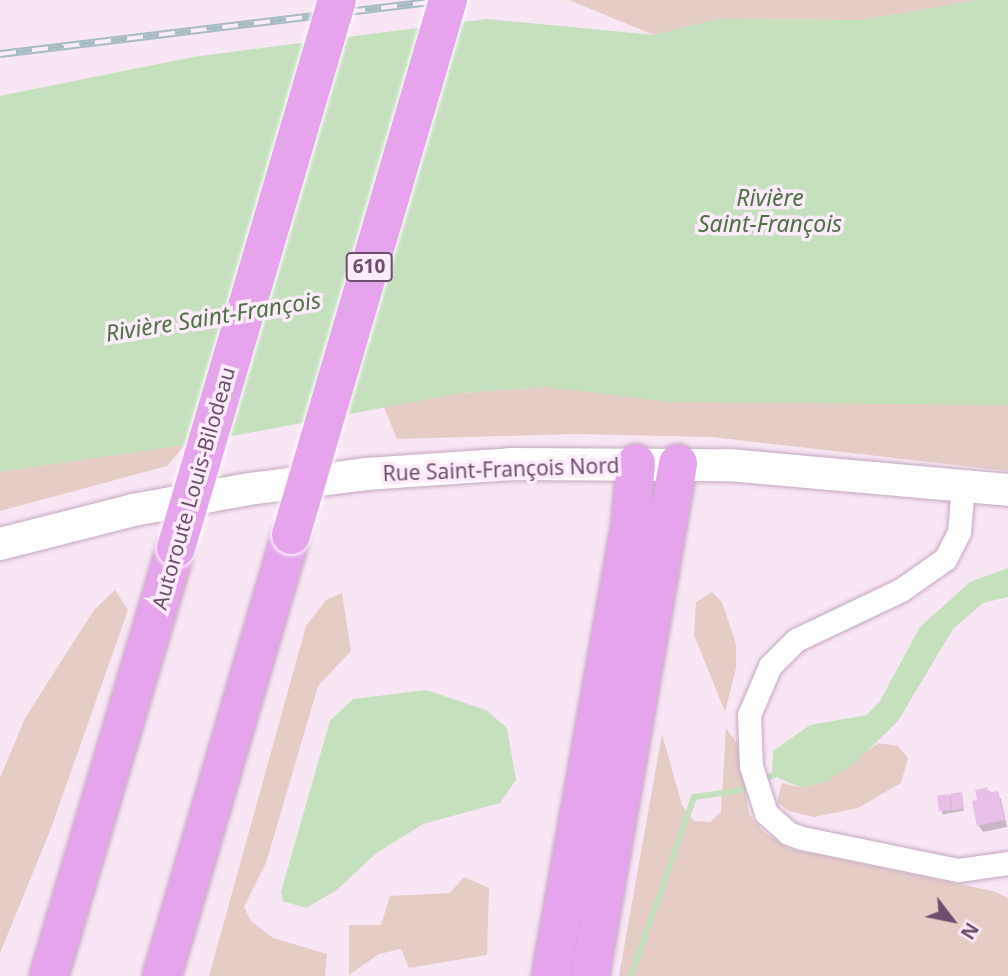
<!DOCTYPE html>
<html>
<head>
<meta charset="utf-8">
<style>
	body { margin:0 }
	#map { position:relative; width:1008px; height:976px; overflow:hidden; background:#f9e6f4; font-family:"Noto Sans",sans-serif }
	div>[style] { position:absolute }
	.green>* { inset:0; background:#e5cdc6 }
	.water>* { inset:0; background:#c4e0bd }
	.shadow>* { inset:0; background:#0003; transform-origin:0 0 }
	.stream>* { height:6px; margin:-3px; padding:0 3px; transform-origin:3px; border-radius:3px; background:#c4e0bd }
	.building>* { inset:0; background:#e8bfe7; transform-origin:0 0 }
	.roads { filter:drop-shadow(0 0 2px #c3a8c1) drop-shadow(0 0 2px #c3a8c1) }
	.street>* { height:23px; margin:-11.5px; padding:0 11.5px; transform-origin:11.5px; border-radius:11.5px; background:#fff }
	.secondary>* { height:32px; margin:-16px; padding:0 16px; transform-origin:16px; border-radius:16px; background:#fff }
	.highway>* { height:38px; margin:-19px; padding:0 19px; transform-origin:19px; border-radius:19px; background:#e5a4eb }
	.rail>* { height:8px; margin-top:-4px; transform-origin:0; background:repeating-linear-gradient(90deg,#fcebf8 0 16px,#a6bcc1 0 32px); box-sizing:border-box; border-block:2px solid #a6bcc1 }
	.bridges { filter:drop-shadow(0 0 2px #fff) drop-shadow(0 0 2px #fff) }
	.highway-bridge>* { height:38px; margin:-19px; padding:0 19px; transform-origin:19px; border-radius:19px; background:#e5a4eb }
	span { translate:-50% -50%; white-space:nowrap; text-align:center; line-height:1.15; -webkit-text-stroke:7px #fcebf8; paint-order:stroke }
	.shield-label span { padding:2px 5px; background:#fcebf8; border:2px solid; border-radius:5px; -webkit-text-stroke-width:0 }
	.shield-label { font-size:19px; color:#6e4e6e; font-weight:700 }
	.street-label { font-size:21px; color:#6e4e6e }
	.water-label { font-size:23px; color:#4d7244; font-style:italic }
	.north { position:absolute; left:917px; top:885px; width:70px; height:70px; -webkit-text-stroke:5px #fcebf8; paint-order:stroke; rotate:122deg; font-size:19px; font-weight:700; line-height:28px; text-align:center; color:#6e4e6e }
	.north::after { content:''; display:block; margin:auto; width:24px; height:32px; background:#6e4e6e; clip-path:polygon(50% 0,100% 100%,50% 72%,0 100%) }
</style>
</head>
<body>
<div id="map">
	<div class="green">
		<i style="clip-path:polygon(569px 0,978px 0,863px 20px,719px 19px,654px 35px)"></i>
		<i style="clip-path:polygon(546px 387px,1008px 405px,1008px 471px,712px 437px,576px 434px,397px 439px,384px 407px,461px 393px)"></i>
		<i style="clip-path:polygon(185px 445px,167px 466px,0 511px,0 472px)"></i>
		<i style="clip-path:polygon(115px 590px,128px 610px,50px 831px,0 953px,0 778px,25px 718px,94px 610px)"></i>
		<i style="clip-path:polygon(712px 592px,722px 602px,736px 644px,736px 668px,725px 712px,694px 635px,696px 602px)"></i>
		<i style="clip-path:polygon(342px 593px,351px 651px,318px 686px,266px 863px,244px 907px,251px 921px,273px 938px,327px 954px,325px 976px,209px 976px,306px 626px,326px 600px)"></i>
		<i style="clip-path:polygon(726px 728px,737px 743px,749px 814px,764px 832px,789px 849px,993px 891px,1008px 898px,1008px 976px,619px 976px,662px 734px,682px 805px,694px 821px,710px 822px,721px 812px)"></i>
		<i style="clip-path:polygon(878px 743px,898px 746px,908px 758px,901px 783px,858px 808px,814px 817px,789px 811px,777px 802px,782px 783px,802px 788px,826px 782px)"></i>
		<i style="clip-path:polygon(464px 877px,489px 888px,487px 955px,409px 968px,401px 949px,379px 954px,349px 975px,349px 925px,381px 925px,390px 896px,450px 893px)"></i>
	</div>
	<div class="water">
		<i style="clip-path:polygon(978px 0,1008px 0,1008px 405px,672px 402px,546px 387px,461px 393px,185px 445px,0 472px,0 96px,193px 57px,487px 19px,654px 35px,719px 19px,863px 20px)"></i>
		<i style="clip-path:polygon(1008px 568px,1008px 597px,983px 603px,953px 629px,898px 721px,855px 763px,826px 782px,802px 788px,772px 775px,773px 751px,810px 725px,867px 715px,880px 701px,920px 627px,970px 582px)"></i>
		<i style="clip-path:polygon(426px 690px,486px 710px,507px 728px,516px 780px,500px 803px,423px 824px,375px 854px,337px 890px,306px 908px,283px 901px,281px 892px,330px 721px,353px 699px)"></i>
	</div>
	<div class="shadow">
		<i style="clip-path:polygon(986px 789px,1001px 799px,1007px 827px,983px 832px,979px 826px,979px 801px)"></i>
		<i style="left:961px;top:794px;width:17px;height:22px;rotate:80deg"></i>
	</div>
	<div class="stream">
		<i style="left:631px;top:976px;width:190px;rotate:-70.6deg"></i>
		<i style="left:694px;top:797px;width:43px;rotate:-7.9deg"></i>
		<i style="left:737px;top:791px;width:45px;rotate:-23.7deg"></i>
	</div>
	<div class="building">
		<i style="clip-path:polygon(987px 787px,988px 793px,998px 791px,1005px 820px,977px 826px,972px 801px,977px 800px,975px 790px)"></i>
		<i style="left:962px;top:792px;width:17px;height:12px;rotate:83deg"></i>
		<i style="left:949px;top:794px;width:16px;height:12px;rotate:83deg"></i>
	</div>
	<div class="roads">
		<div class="street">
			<i style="left:963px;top:486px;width:46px;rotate:95deg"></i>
			<i style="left:959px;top:532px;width:30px;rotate:117deg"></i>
			<i style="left:945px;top:559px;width:54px;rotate:144.8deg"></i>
			<i style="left:901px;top:590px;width:116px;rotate:154.5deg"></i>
			<i style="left:796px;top:640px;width:37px;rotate:135deg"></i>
			<i style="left:770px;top:666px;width:53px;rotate:113.2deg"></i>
			<i style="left:749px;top:715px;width:51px;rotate:87.8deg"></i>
			<i style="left:751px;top:766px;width:49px;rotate:72.3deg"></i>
			<i style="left:766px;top:813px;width:30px;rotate:42deg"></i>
			<i style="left:788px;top:833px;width:15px;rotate:20deg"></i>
			<i style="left:802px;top:838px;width:159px;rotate:11.6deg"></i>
			<i style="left:958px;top:870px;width:50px;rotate:-8deg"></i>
		</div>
		<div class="secondary">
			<i style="left:0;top:544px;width:137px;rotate:-14.3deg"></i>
			<i style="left:133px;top:510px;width:118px;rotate:-10.3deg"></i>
			<i style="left:249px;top:489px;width:118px;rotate:-7.3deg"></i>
			<i style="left:366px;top:474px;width:145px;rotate:-3.9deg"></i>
			<i style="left:511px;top:464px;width:218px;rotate:0.3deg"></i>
			<i style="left:729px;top:465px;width:280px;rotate:5.1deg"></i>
		</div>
		<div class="highway">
			<i style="left:49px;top:976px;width:446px;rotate:-73.5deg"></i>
			<i style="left:162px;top:976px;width:459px;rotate:-73.7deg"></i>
			<i style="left:551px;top:976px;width:454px;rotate:-80deg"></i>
			<i style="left:630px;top:529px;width:66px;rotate:-84.8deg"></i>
			<i style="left:590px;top:976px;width:520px;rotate:-80.25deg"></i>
		</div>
	</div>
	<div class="rail">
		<i style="left:0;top:54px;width:450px;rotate:-6.9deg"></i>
	</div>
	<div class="bridges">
		<div class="highway-bridge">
			<i style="left:291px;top:535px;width:558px;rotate:-73.65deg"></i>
			<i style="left:176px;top:548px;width:571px;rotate:-73.63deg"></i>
		</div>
	</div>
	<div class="shield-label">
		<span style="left:369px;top:267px">610</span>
	</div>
	<div class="street-label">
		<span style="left:501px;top:469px;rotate:-2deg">Rue Saint-François Nord</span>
		<span style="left:193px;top:488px;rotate:-74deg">Autoroute Louis-Bilodeau</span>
	</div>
	<div class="water-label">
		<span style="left:770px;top:210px">Rivière<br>Saint-François</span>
		<span style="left:213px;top:316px;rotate:-9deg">Rivière Saint-François</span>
	</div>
	<div class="north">N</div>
</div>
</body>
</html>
